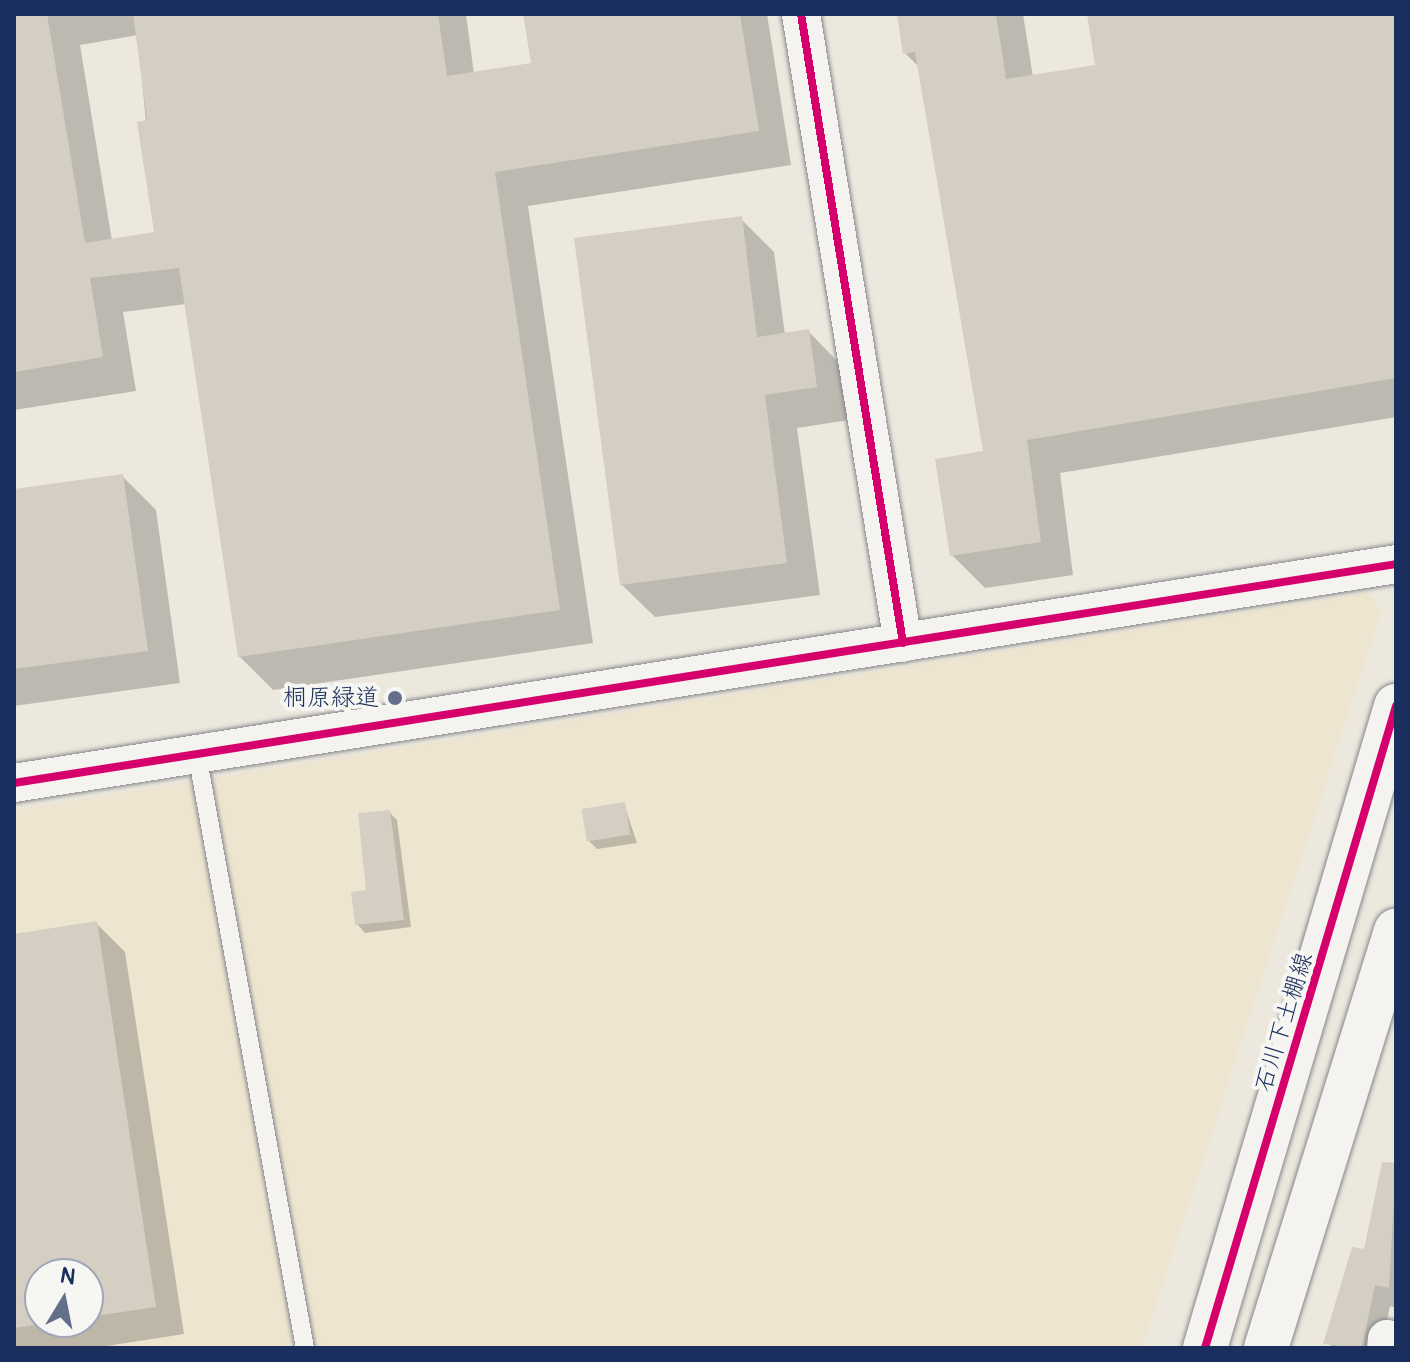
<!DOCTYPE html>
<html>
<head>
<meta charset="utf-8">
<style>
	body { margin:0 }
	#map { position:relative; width:1410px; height:1362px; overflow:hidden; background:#ece8de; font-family:Pangolin,"Klee One",sans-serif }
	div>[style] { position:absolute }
	.built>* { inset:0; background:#eee5d1 }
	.shadow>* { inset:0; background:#0003 }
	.building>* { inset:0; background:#d5cfc3; transform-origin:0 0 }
	.roads { filter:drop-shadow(0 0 2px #85878c) drop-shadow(0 0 2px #85878c) }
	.lane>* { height:18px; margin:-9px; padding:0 9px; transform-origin:9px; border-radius:9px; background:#f4f3f0 }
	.street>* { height:38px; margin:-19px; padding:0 19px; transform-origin:19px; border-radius:19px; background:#f4f3f0 }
	.secondary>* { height:44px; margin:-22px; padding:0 22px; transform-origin:22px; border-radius:22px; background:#f4f3f0 }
	.cycleway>* { height:8px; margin:-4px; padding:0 4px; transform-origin:4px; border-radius:4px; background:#d6006c }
	.dots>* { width:22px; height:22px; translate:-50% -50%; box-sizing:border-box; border:4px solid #f6f6f2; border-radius:50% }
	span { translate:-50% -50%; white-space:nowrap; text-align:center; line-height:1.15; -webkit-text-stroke:8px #f6f6f2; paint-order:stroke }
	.poi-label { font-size:24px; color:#1b2f5e }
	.right { translate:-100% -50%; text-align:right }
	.street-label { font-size:24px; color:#1b2f5e }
	.frame { position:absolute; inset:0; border:16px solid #1b2f5e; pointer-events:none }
	.north { position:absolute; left:24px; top:1258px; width:80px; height:80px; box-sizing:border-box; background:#f6f6f2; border:2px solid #9ea6b7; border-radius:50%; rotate:10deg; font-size:22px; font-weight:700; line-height:32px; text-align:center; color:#1b2f5e }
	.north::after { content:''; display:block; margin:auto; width:28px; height:36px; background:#64708b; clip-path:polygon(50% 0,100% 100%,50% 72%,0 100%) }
</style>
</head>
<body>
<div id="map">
	<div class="built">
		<i style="clip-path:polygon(evenodd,1369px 592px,1381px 613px,1142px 1348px,14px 1348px,14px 810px,1369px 592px,40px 1274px,88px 1274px,88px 1322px,40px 1322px,40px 1274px)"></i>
	</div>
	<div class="shadow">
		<i style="clip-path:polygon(evenodd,14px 14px,466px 14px,474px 74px,533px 65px,525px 14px,767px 14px,791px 165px,528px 206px,593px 643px,273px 690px,239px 656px,186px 304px,123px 312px,136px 391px,14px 410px,14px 14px,138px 35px,156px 234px,112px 241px,80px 45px,138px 35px)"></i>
		<i style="clip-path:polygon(899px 14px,1023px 14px,1033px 77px,1097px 66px,1089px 14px,1396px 14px,1396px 417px,1060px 473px,1073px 575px,985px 588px,952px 555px,985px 453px,920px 68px,905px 53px)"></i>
		<i style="clip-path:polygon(741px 219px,774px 252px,785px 335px,808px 331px,841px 365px,849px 420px,797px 428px,820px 595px,655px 617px,621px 584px)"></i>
		<i style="clip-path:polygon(122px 476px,156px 510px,180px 683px,14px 706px,14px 491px)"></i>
		<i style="clip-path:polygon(624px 804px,637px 843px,597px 849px,589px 841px)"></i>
		<i style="clip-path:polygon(389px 812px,397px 820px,411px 927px,365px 933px,357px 924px)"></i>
		<i style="clip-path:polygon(evenodd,97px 924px,125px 952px,184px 1334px,94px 1348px,14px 1348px,14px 936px,97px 924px,40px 1274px,88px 1274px,88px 1322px,40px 1322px,40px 1274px)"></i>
		<i style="clip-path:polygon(1379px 1187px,1396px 1191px,1396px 1308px,1390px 1306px,1381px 1348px,1330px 1348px,1365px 1252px)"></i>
	</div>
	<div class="building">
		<i style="clip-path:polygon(14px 14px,47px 14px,85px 243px,154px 232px,137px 122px,147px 120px,133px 14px,438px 14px,447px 76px,531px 63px,523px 14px,740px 14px,759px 131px,495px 172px,560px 610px,238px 657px,179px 268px,90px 278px,103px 357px,14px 372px)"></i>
		<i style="clip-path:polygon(897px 14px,996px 14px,1006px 79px,1095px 65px,1087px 14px,1396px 14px,1396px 378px,1027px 440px,1041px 542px,950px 556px,935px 459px,983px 451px,915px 52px,903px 54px)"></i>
		<i style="clip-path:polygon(742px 216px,757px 337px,809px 329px,817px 387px,765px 395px,787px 563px,620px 585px,574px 238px)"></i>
		<i style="clip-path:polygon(123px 474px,148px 651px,14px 669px,14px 489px)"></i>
		<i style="left:625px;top:802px;width:33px;height:44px;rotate:81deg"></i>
		<i style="clip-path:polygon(390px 810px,404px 920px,355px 925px,351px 892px,366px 890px,358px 813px)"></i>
		<i style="clip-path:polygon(97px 921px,156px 1307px,88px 1317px,88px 1274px,40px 1274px,40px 1322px,54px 1322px,14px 1328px,14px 934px)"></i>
		<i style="clip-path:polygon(1382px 1162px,1396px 1163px,1389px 1288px,1375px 1285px,1362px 1348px,1323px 1344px,1352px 1247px,1364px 1249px)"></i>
	</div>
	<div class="roads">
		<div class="lane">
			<i style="left:197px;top:754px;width:604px;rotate:79.7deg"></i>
		</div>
		<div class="street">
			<i style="left:801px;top:14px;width:637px;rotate:80.79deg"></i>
			<i style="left:14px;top:783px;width:1399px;rotate:-9deg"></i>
			<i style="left:1386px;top:1348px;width:9px;rotate:-84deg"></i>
			<i style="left:1387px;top:1339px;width:9px;rotate:13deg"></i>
		</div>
		<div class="secondary">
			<i style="left:1205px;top:1348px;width:670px;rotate:-73.43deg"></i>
			<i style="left:1266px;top:1348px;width:437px;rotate:-72.7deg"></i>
		</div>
	</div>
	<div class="cycleway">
		<i style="left:801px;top:14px;width:637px;rotate:80.79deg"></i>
		<i style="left:14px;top:783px;width:1399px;rotate:-9deg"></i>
		<i style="left:1205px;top:1348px;width:670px;rotate:-73.43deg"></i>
	</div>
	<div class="dots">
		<i style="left:395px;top:698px;background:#64708b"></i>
	</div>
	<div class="poi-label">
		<span class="right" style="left:379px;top:698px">桐原緑道</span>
	</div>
	<div class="street-label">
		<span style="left:1284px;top:1022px;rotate:-73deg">石川下土棚線</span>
	</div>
	<div class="frame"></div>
	<div class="north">N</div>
</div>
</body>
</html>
